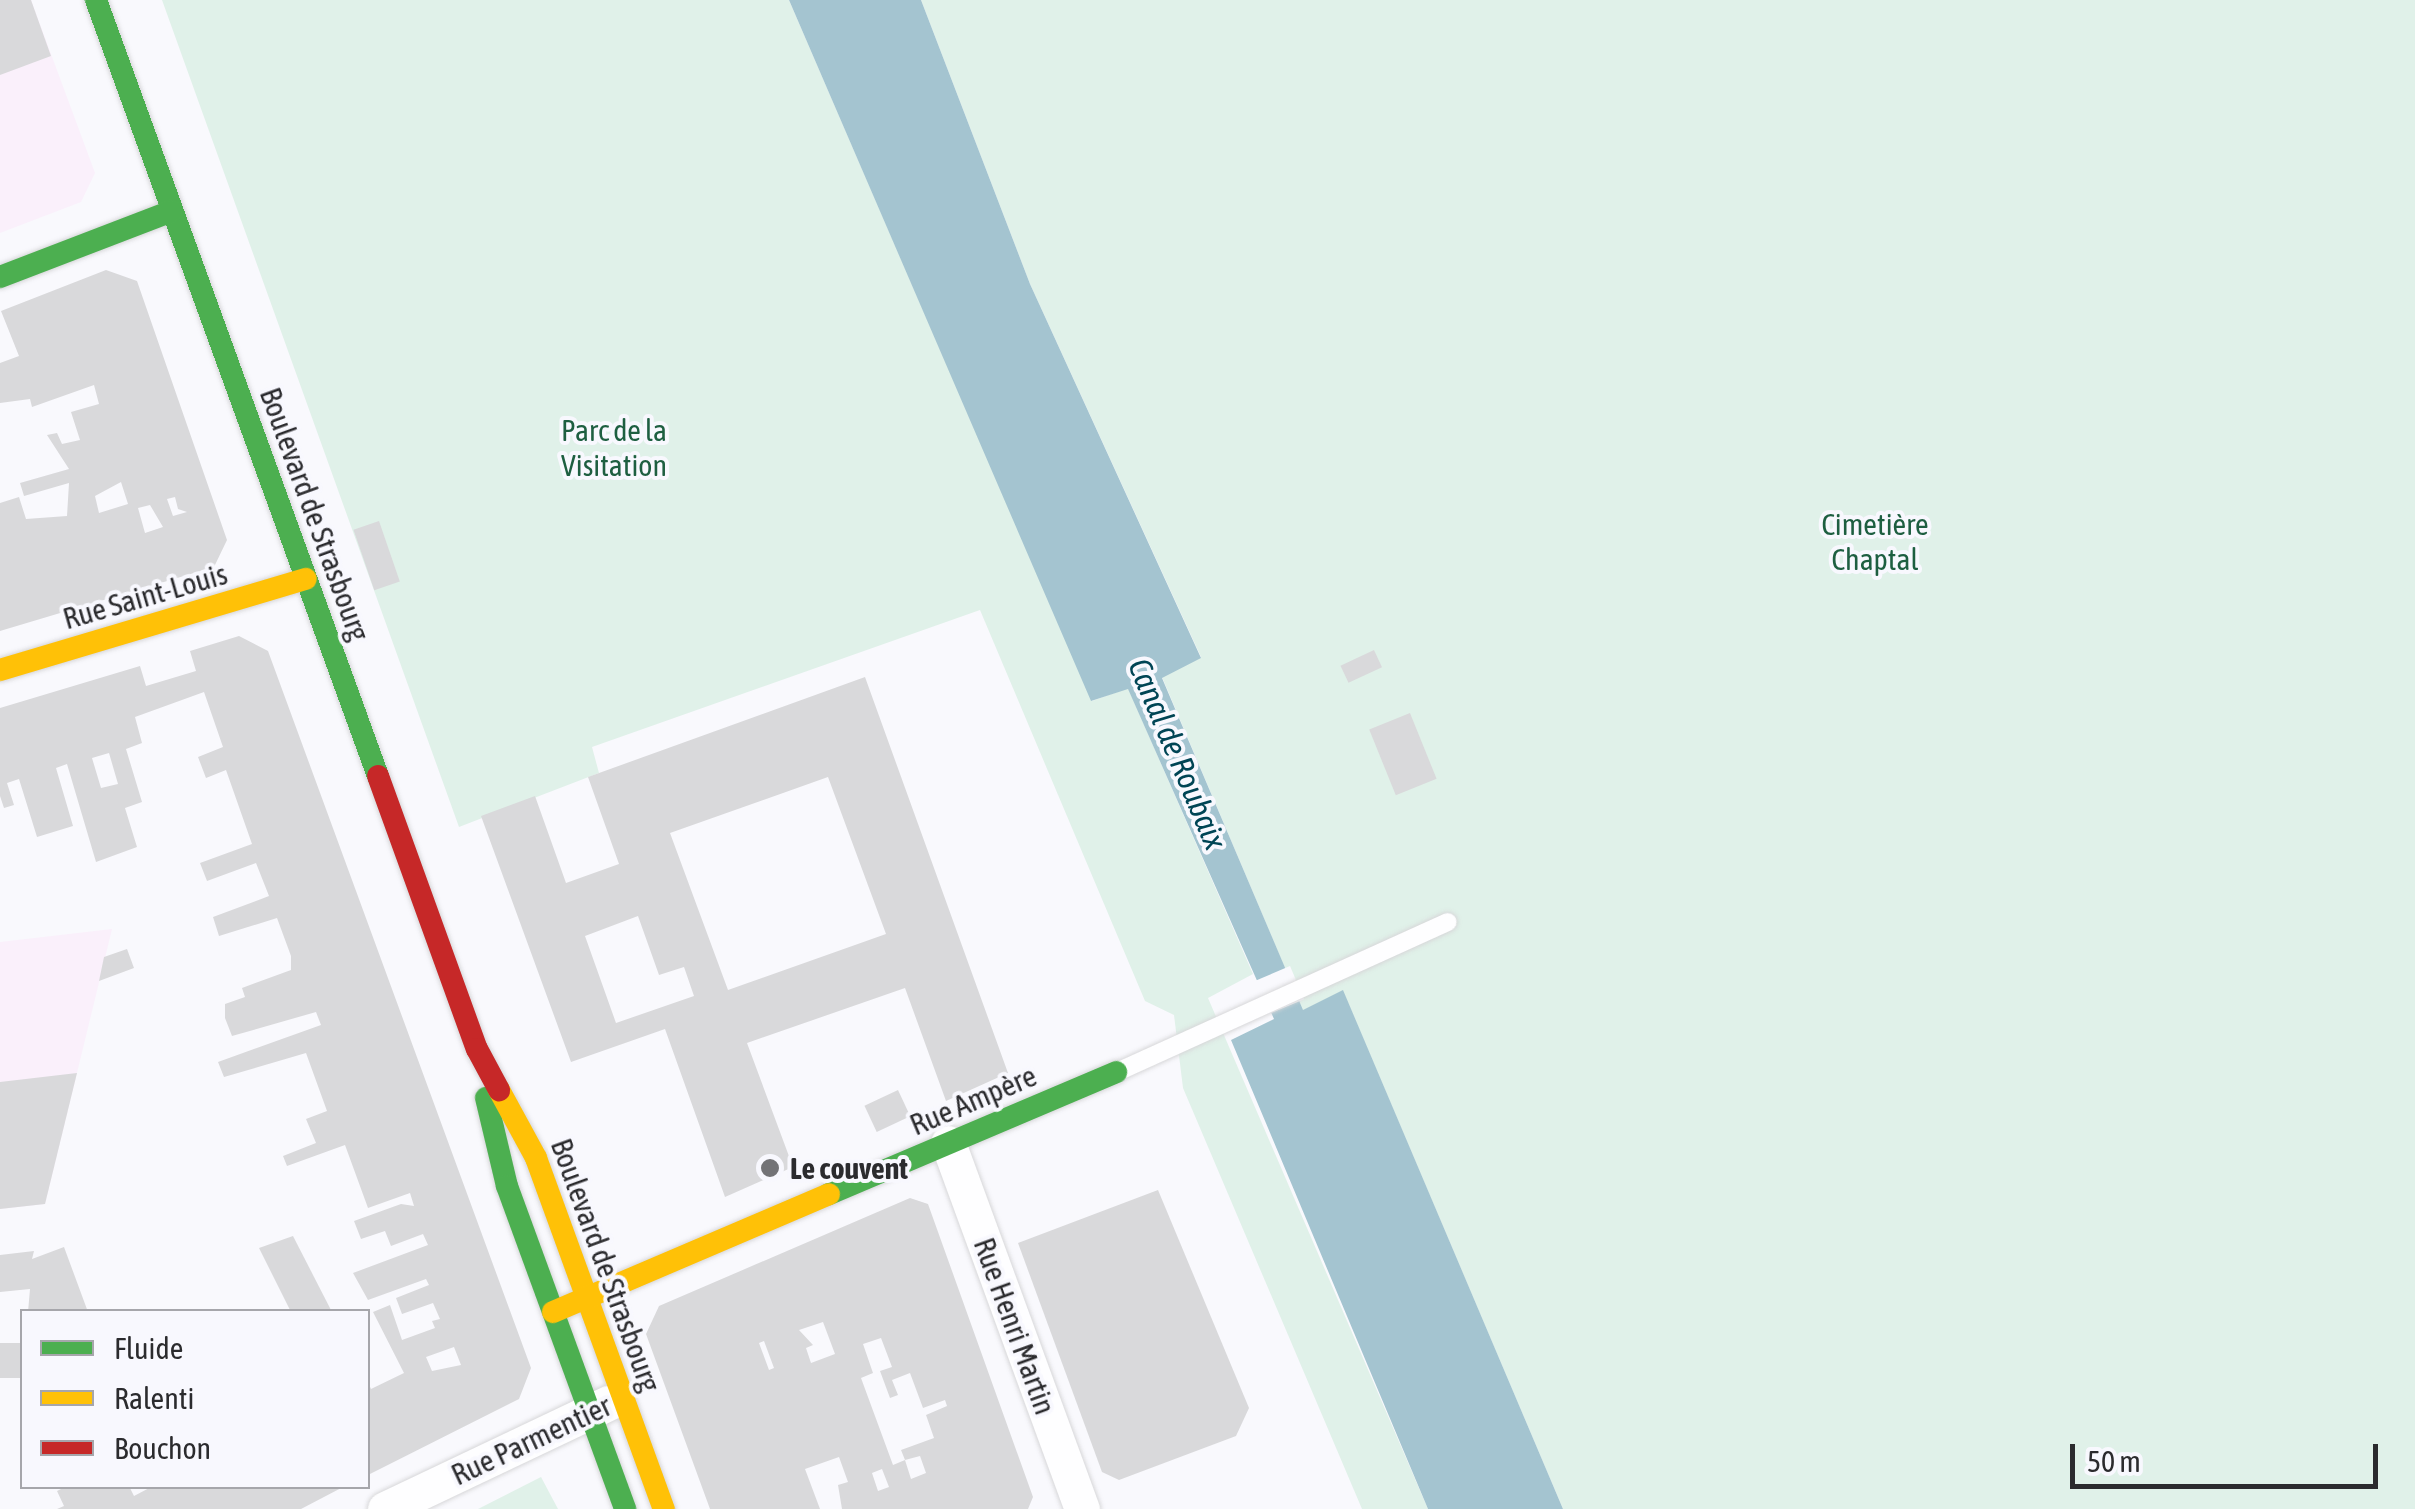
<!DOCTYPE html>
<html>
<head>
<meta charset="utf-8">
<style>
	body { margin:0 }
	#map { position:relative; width:2415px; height:1509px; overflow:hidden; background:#f9f9fd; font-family:"Asap Condensed",sans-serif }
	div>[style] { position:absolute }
	.education>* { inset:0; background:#faf0fb }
	.green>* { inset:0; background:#e0f1e9 }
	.water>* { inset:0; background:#a4c4d0 }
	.pier>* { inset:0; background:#f9f9fd; transform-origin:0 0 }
	.building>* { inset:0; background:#d9d9db; transform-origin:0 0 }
	.roads { filter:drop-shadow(0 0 2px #d7d7d9) drop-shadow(0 0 2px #d7d7d9) }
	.lane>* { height:18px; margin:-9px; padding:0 9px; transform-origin:9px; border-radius:9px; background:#fefeff }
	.street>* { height:35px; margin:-17.5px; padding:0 17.5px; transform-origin:17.5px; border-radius:17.5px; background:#fefeff }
	.fast>* { height:22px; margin:-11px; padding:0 11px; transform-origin:11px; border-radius:11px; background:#4caf50 }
	.slow>* { height:22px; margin:-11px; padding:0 11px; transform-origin:11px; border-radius:11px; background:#ffc107 }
	.jam>* { height:22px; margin:-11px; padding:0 11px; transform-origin:11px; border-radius:11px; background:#c62828 }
	.dots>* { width:28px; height:28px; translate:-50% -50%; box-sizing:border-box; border:5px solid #f8f8fe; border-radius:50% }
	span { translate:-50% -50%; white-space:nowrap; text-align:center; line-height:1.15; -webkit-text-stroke:8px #f8f8fe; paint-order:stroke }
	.park-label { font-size:30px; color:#1e5f41 }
	.street-label { font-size:30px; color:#2b2b2e }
	.poi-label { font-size:30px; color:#2b2b2e; font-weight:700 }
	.left { translate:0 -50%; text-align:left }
	.water-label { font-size:32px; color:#004555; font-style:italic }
	.legend { position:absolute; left:20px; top:1309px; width:350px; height:180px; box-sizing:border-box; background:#f8f8fe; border:2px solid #a6a6ab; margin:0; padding:12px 18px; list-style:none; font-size:30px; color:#2b2b2e }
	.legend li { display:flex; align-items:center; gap:20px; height:50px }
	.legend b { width:50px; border:2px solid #a6a6ab }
	.scale { position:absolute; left:2070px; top:1444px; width:308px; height:45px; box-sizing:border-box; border:5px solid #2b2b2e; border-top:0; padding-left:12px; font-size:30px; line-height:35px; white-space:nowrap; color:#2b2b2e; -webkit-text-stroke:8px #f8f8fe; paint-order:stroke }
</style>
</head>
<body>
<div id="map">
	<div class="education">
		<i style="clip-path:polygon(0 0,31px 0,95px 173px,81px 202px,0 233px)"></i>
		<i style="clip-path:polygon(112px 929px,45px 1204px,0 1209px,0 942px)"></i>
	</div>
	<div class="green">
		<i style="clip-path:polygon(162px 0,789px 0,1092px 701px,1128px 688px,1253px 974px,1208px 998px,1428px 1509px,1362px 1509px,1183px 1088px,1174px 1015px,1145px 1001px,980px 610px,592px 747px,599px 773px,459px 827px)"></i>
		<i style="clip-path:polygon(921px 0,2415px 0,2415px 1509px,1563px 1509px,1343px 991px,1303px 1011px,1162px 677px,1201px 657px,1030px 284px)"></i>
		<i style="clip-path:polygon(541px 1477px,558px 1509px,478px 1509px)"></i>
	</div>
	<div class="water">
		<i style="clip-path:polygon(789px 0,921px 0,1030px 284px,1201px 658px,1162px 678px,1303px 1010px,1343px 990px,1563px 1509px,1428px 1509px,1231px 1040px,1274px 1019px,1128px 689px,1091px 701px)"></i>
	</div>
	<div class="pier">
		<i style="left:1290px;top:966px;width:36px;height:42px;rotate:67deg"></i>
	</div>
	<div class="building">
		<i style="clip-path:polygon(0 0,31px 0,51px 56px,0 75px)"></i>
		<i style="clip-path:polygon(evenodd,106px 270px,137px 281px,227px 540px,214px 567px,0 631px,0 503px,19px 497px,26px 519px,67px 516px,69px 483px,24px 496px,20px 483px,69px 469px,47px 435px,57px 433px,62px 444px,80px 440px,71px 412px,99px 404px,94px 385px,32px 407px,30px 399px,0 403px,0 363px,19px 356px,1px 311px,106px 270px,121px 482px,128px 504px,99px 513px,95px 496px,121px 482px,106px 270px,175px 497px,178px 509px,187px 512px,173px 516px,167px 499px,175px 497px,106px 270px,150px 505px,163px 527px,145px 533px,138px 508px,150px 505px)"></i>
		<i style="left:379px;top:521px;width:64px;height:27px;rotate:71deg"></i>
		<i style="clip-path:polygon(evenodd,239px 636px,268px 651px,531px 1368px,519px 1399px,368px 1475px,368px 1382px,371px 1389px,404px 1373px,373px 1312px,390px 1305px,402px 1340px,435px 1328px,432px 1321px,440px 1319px,433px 1303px,402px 1314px,396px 1298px,429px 1285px,426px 1279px,368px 1300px,353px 1273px,428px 1245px,423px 1234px,391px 1246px,385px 1231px,361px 1239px,354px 1221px,401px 1204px,414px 1206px,410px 1193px,368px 1208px,345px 1145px,287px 1166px,283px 1156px,316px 1143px,306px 1119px,327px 1111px,306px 1053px,224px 1077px,218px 1062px,321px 1025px,316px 1012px,232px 1036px,225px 1018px,225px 1004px,245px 997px,242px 988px,291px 970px,291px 956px,277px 918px,219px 936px,213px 917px,269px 896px,256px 863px,207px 881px,200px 863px,252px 844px,226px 770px,206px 778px,198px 757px,223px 747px,204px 692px,135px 717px,142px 743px,126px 749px,142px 802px,125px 808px,137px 847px,96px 862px,67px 764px,56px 768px,73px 826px,37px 837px,19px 779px,7px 783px,14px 805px,4px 808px,0 796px,0 708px,140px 666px,146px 686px,196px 671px,190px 651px,239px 636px,109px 753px,118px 784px,101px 788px,92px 758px,109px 753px,239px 636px,454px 1347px,461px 1365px,432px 1371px,426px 1357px,454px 1347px)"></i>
		<i style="left:1374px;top:650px;width:19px;height:37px;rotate:65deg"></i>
		<i style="clip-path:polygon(evenodd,865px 677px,1008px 1073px,946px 1101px,905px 988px,747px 1043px,793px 1167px,725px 1197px,665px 1029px,571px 1062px,481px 816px,535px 796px,566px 883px,619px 864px,588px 777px,865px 677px,828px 777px,886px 934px,728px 990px,670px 833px,828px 777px,865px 677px,638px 916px,659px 975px,684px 967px,694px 996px,616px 1023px,585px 936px,638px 916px)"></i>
		<i style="left:1410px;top:713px;width:71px;height:44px;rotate:68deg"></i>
		<i style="clip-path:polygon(127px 949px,134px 968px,99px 981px,104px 957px)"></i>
		<i style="clip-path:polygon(77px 1073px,45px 1204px,0 1209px,0 1082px)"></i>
		<i style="left:898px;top:1090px;width:29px;height:37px;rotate:65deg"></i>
		<i style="clip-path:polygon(1158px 1190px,1249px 1408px,1236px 1436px,1119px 1480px,1102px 1472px,1018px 1243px)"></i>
		<i style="clip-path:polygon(evenodd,910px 1198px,928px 1204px,1033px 1497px,1028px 1509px,842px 1509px,838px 1485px,848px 1482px,839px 1457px,805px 1469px,820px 1509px,710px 1509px,646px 1334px,659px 1306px,910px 1198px,823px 1322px,835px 1354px,811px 1363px,806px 1348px,813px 1345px,799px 1330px,823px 1322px,910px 1198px,881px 1338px,892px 1367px,880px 1371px,890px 1398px,898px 1395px,892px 1380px,910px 1373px,923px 1408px,945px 1400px,947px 1406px,926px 1415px,934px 1438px,901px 1450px,905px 1460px,920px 1456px,926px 1473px,911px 1479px,905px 1460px,893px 1465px,861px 1378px,873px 1373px,863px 1344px,881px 1338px,910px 1198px,764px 1341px,774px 1368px,769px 1370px,759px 1343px,764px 1341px,910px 1198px,882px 1469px,889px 1487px,878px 1491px,872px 1473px,882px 1469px)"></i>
		<i style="clip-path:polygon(293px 1236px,332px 1312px,291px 1312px,259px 1248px)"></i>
		<i style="clip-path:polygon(64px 1247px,88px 1312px,28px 1312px,30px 1289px,0 1292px,0 1255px,34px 1251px,32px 1259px)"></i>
		<i style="left:22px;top:1343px;width:35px;height:22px;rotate:90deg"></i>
		<i style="clip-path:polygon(67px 1486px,129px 1486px,134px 1496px,153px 1486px,345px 1486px,301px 1509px,57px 1509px,64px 1506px,57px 1491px)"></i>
	</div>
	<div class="roads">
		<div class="lane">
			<i style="left:1117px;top:1072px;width:363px;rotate:-24.4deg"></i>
		</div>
		<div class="street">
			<i style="left:948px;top:1143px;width:390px;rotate:69.9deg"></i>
			<i style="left:385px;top:1509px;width:247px;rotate:-25.4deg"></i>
		</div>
		<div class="fast">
			<i style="left:96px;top:0;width:826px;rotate:70.03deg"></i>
			<i style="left:0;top:277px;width:184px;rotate:-21deg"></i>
			<i style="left:486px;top:1098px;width:90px;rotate:76.6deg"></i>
			<i style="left:507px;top:1186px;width:344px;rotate:69.9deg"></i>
			<i style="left:829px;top:1194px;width:312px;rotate:-23deg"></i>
		</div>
		<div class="slow">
			<i style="left:0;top:670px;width:319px;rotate:-16.6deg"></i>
			<i style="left:499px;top:1090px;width:77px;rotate:61.4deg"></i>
			<i style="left:536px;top:1158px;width:374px;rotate:70deg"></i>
			<i style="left:553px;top:1312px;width:300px;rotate:-23.1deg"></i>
		</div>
		<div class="jam">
			<i style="left:378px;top:776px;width:290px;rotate:70.1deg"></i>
			<i style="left:477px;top:1049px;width:47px;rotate:61.8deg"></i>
		</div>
	</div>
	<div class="dots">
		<i style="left:770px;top:1168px;background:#737376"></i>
	</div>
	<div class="park-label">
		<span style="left:614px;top:447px">Parc de la<br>Visitation</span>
		<span style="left:1875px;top:541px">Cimetière<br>Chaptal</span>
	</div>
	<div class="street-label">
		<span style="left:315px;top:514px;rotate:70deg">Boulevard de Strasbourg</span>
		<span style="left:145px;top:596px;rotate:-16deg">Rue Saint-Louis</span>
		<span style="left:973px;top:1100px;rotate:-23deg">Rue Ampère</span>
		<span style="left:606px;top:1265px;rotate:70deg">Boulevard de Strasbourg</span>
		<span style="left:1015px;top:1326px;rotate:70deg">Rue Henri Martin</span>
		<span style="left:531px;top:1440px;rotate:-25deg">Rue Parmentier</span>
	</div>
	<div class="poi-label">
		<span class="left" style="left:790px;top:1168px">Le couvent</span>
	</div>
	<div class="water-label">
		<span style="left:1177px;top:754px;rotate:67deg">Canal de Roubaix</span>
	</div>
	<ul class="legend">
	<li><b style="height:12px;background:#4caf50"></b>Fluide</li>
	<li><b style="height:12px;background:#ffc107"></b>Ralenti</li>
	<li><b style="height:12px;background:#c62828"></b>Bouchon</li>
	</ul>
	<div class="scale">50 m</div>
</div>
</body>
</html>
